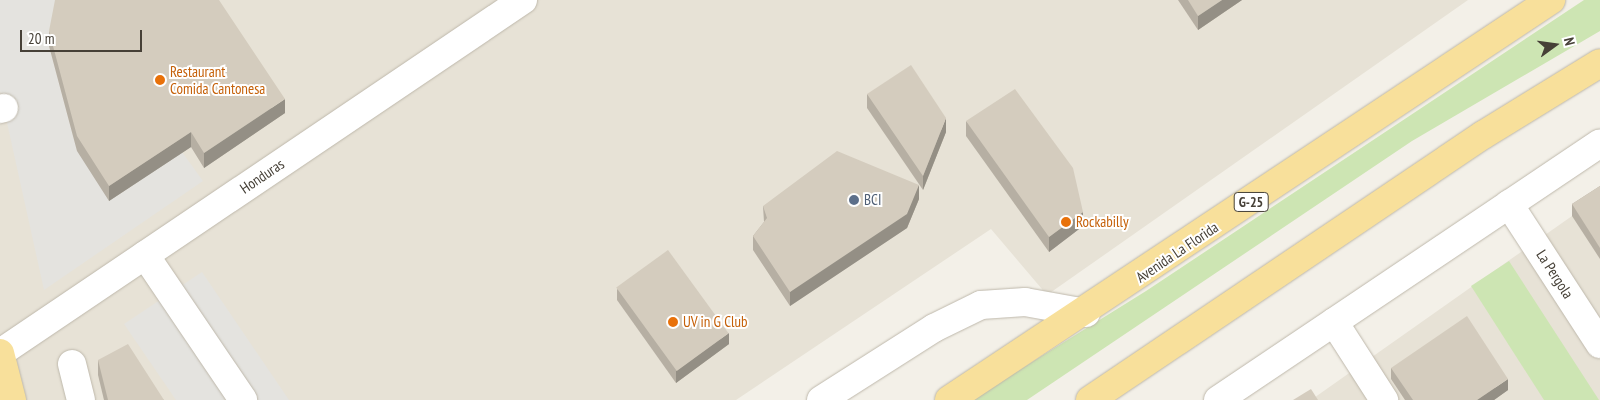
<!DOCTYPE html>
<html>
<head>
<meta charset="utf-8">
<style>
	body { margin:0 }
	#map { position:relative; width:1600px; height:400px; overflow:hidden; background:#f3f0e8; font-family:"PT Sans Narrow",sans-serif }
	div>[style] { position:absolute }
	.residential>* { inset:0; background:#e7e2d6 }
	.green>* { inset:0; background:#cde5b3 }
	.parking>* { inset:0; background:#e4e3df }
	.roads { filter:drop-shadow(0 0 1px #beb8ab) drop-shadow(0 0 1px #beb8ab) }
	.minor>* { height:28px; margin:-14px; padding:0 14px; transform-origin:14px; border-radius:14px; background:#fff }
	.major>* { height:28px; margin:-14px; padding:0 14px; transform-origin:14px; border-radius:14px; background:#f8e09b }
	.wall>* { inset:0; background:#b6afa3 }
	.shaded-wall>* { inset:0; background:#948f85 }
	.building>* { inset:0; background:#d4ccbe; transform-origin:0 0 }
	.dots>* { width:14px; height:14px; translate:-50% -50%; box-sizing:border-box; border:2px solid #fff; border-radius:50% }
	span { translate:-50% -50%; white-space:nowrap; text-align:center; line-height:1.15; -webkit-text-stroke:4px #fff; paint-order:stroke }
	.shield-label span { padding:1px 4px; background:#fff; border:1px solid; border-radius:4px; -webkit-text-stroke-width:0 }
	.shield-label { font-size:14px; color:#464037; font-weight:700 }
	.food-label { font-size:15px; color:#c56008 }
	.left { translate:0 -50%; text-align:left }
	.street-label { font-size:15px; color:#464037 }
	.service-label { font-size:15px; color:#4e5e75 }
	.north { position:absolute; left:1530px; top:20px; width:50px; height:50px; -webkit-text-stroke:4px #fff; paint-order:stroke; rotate:76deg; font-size:14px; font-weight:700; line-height:20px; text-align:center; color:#464037 }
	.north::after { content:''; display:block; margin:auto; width:18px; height:22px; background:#464037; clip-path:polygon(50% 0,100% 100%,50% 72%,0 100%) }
	.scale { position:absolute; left:20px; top:30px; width:122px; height:22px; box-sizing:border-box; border:2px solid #464037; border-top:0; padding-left:6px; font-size:15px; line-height:18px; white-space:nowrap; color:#464037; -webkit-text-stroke:4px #fff; paint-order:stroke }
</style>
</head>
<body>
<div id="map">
	<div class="residential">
		<i style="clip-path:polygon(0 0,1468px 0,1047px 295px,991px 229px,736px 400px,0 400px)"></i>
		<i style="clip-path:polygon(1600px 198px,1600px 400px,1311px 400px,1572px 216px)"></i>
	</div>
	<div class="green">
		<i style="clip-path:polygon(1584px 0,1600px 0,1600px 31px,1412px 141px,1027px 400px,971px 400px,1146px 291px)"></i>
		<i style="clip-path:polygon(1509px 261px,1599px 400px,1544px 400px,1471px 286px)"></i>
	</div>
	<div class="parking">
		<i style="clip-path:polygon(0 0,57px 0,49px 46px,77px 151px,182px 152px,203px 181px,44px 290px,0 91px)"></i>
		<i style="clip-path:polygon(202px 272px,289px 400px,176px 400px,124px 324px)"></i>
	</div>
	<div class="roads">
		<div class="minor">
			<i style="left:0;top:109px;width:4px;rotate:-14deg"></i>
			<i style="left:1509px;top:204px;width:167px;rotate:57deg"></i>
			<i style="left:145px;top:255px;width:175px;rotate:55.9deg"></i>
			<i style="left:1334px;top:322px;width:93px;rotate:57.3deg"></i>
			<i style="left:0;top:353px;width:631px;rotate:-34.02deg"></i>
			<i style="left:72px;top:364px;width:37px;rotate:76deg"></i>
			<i style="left:821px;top:400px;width:134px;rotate:-32.5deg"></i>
			<i style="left:934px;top:328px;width:52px;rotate:-26.1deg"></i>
			<i style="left:981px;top:305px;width:44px;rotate:-3.9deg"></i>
			<i style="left:1025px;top:302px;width:62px;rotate:10.2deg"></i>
			<i style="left:1218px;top:400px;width:460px;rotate:-33.9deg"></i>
		</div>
		<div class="major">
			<i style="left:0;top:353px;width:49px;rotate:75.7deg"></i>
			<i style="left:949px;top:400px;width:723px;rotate:-33.6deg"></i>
			<i style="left:1090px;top:400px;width:474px;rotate:-34deg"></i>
			<i style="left:1483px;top:135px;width:137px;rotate:-31.6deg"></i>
		</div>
	</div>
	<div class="wall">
		<i style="clip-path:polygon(1178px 0,1242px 0,1198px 30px)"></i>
		<i style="clip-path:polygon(49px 31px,285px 113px,204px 168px,191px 147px,109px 201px,77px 151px,49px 46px)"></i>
		<i style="clip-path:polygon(867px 94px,946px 132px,923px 190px,867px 108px)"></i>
		<i style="clip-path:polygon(966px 121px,1083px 226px,1049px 252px,966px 136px)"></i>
		<i style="clip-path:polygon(1600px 186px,1600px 259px,1572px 216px,1572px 204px)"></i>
		<i style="clip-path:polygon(919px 199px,907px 228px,790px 306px,753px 250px,753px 236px,764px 222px,763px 206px)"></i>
		<i style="clip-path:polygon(617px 289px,729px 344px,676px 383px,617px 300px)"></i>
		<i style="clip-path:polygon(98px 360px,164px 400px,104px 400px,98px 375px)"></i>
		<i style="clip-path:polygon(1391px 368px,1508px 390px,1494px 400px,1405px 400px,1391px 379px)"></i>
	</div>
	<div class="shaded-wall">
		<i style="clip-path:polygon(1222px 0,1242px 0,1198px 30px,1198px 16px)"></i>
		<i style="clip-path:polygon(285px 99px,285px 113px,204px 168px,204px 153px)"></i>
		<i style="clip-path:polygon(946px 118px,946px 132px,923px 190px,923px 176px)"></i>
		<i style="clip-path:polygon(191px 132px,191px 147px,109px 201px,109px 186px)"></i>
		<i style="clip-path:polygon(919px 185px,919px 199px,907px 228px,790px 306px,790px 292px)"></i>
		<i style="clip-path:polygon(1083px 212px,1083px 226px,1049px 252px,1049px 237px)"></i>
		<i style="clip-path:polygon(729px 333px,729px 344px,676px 383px,676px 371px)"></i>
		<i style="clip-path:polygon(1508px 379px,1508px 390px,1494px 400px,1477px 400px)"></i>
	</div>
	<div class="building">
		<i style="clip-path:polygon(55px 0,219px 0,285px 99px,204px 153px,191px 132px,109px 186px,77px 136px,49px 31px)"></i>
		<i style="clip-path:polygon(1188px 0,1222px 0,1198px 16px)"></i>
		<i style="clip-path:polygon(911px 65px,946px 118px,923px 176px,867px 94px)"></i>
		<i style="clip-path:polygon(1015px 89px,1073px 168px,1083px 212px,1049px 237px,966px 121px)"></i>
		<i style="clip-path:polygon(837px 151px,919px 185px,907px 214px,790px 292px,753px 236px,767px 218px,763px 206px)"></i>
		<i style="clip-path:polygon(1600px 186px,1600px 248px,1572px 204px)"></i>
		<i style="left:668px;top:250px;width:103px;height:64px;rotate:54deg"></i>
		<i style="clip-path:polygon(1467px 316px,1508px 379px,1477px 400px,1413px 400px,1391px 368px)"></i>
		<i style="clip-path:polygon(128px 344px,164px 400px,108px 400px,98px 360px)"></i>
		<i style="clip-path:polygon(1311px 389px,1318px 400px,1293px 400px)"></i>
	</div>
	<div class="dots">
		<i style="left:160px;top:80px;background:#e8710a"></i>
		<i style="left:854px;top:200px;background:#5c6f8a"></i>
		<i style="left:1066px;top:222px;background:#e8710a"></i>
		<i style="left:673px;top:322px;background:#e8710a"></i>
	</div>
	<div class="shield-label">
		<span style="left:1251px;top:202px">G-25</span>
	</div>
	<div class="food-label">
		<span class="left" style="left:170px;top:80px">Restaurant<br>Comida Cantonesa</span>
		<span class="left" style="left:1076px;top:222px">Rockabilly</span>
		<span class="left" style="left:683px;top:322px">UV in G Club</span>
	</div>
	<div class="street-label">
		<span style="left:262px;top:176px;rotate:-34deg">Honduras</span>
		<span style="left:1177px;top:252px;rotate:-34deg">Avenida La Florida</span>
		<span style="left:1555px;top:274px;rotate:57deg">La Pergola</span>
	</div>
	<div class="service-label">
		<span class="left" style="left:864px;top:200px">BCI</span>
	</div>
	<div class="north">N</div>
	<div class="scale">20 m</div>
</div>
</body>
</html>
